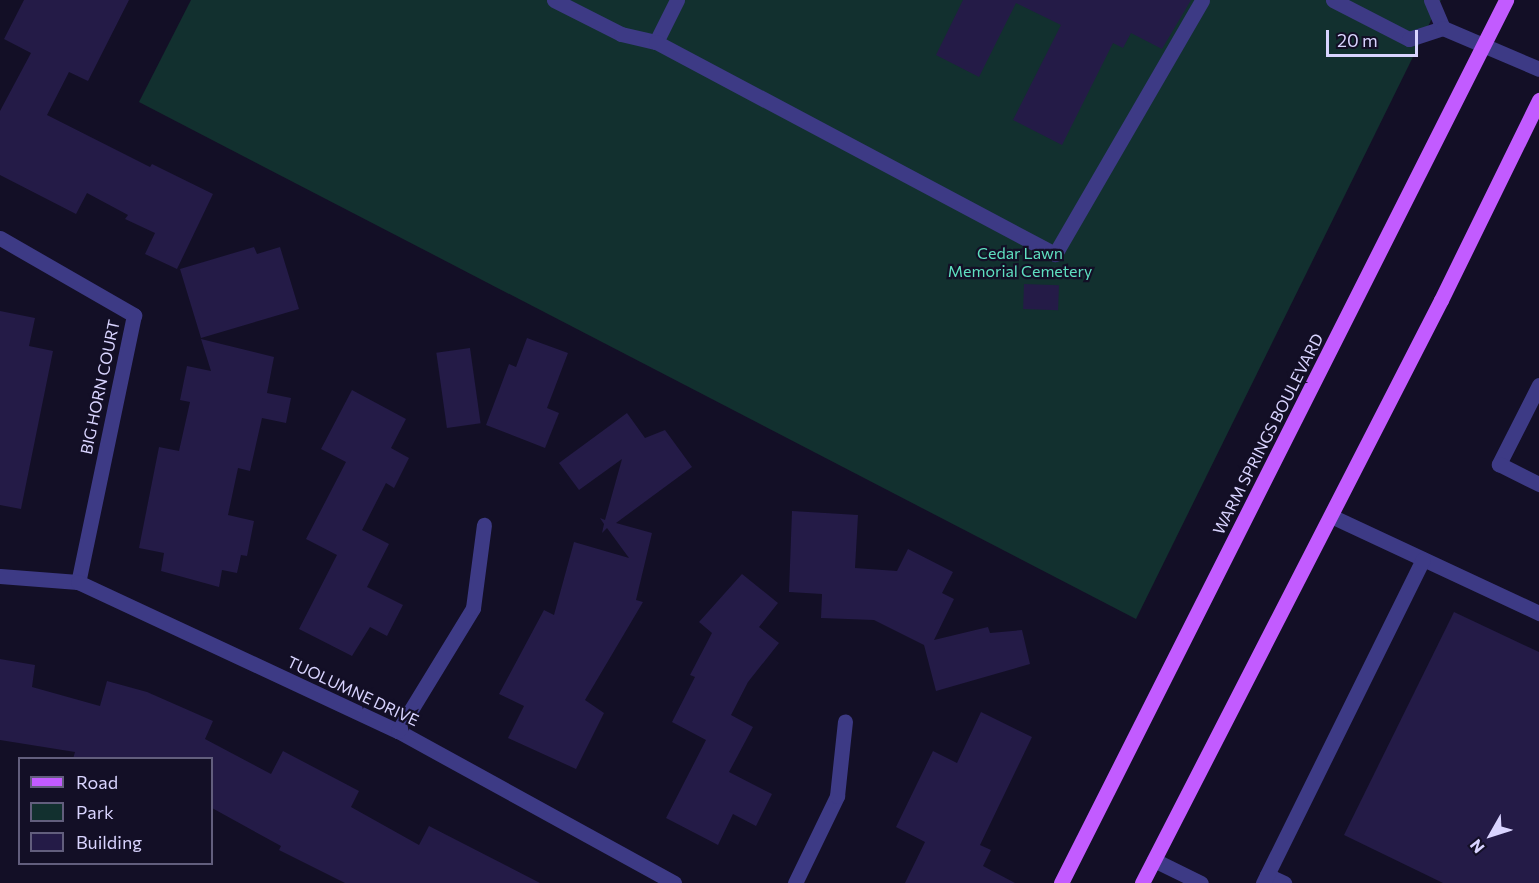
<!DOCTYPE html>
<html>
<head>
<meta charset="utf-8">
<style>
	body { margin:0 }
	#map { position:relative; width:1539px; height:883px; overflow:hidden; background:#130f26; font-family:Commissioner,sans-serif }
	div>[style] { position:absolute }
	.green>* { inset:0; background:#12302f }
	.building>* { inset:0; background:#241b47; transform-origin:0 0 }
	.minor>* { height:15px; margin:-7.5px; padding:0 7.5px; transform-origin:7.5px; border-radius:7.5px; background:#3d3a85 }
	.major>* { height:15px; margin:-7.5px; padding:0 7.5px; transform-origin:7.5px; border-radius:7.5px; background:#c25bff }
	span { translate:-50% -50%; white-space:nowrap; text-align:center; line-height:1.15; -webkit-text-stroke:4.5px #130f26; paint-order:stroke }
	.park-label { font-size:16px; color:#5fe0c0 }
	.street-label { font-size:16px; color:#d9d4ff }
	.legend { position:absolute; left:18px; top:757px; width:195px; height:108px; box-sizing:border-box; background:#130f26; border:2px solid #625e7d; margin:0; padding:8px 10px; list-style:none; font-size:18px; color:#d9d4ff }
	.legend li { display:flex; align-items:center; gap:12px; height:30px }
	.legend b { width:30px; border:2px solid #625e7d }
	.north { position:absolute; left:1461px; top:805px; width:60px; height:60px; -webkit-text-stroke:4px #130f26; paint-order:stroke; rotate:231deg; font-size:16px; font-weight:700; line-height:24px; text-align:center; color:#d9d4ff }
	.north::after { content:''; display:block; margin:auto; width:21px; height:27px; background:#d9d4ff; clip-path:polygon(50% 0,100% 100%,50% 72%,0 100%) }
	.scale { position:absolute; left:1326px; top:30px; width:92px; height:27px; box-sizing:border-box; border:3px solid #d9d4ff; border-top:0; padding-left:8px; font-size:18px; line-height:21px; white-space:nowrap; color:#d9d4ff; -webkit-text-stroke:4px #130f26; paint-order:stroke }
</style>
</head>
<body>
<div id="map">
	<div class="green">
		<i style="clip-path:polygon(191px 0,1441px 0,1136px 619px,139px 102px)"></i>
	</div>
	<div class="building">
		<i style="clip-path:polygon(24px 0,129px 0,88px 81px,69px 72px,47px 115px,150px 167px,152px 164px,213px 194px,177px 269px,145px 254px,155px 233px,125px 219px,128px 215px,87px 193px,76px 214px,0 175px,0 111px,31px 53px,4px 39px)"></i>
		<i style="clip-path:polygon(963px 0,1191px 0,1162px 49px,1131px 33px,1123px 48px,1113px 43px,1062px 145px,1013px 120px,1061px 25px,1016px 3px,979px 77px,936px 55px)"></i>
		<i style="clip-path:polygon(254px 247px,257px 254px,280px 247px,299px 309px,201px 338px,180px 269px)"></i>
		<i style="left:1024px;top:284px;width:35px;height:25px;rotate:2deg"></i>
		<i style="clip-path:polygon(0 311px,35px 318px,29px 346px,53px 351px,21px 509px,0 505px)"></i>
		<i style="clip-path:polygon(527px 338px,568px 353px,547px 408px,559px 413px,545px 448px,486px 425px,509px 364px,516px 367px)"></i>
		<i style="clip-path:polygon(201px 339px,274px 357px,267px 393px,291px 398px,286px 423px,262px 418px,250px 471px,238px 468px,228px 515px,254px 521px,247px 556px,241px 555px,237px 573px,222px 570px,219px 587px,161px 571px,164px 553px,139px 548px,159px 447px,179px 451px,190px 402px,180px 400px,187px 366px,211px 371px)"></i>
		<i style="left:470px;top:348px;width:76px;height:34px;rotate:82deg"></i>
		<i style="clip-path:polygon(352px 390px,406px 419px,391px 448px,409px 458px,394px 488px,386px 483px,362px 530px,389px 544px,367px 587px,403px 605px,387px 636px,370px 627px,352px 656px,299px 629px,337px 555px,306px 539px,346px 462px,321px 449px)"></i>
		<i style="clip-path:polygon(627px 413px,645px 438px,665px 430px,692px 467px,616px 523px,652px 533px,636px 600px,643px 602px,585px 700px,604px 713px,576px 769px,508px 738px,524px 706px,499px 694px,544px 610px,554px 615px,574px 542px,629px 558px,607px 528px,602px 533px,604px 524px,600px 518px,605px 520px,622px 459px,579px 490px,559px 463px)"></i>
		<i style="clip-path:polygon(792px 511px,858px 515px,855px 568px,897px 571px,908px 549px,953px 572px,942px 593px,954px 599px,934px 640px,988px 627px,990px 633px,1022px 630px,1030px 664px,936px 691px,924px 645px,874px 620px,821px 618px,822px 594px,789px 592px)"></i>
		<i style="clip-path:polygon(742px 574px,778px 603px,759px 627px,779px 643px,748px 682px,731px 715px,753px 727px,729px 772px,772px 794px,756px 826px,733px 814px,718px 845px,666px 818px,706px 740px,672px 722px,695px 677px,690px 675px,712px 633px,699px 622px)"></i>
		<i style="clip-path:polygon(1454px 612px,1539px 652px,1539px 883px,1443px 883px,1344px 835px)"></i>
		<i style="clip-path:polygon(0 659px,35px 665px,32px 687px,100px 706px,107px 681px,147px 692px,213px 721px,205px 739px,271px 774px,283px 751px,359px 791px,351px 807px,419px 845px,429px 826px,540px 883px,345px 883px,279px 850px,281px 846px,212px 808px,212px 759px,73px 759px,75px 752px,0 740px)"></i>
		<i style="clip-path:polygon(981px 712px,1032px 737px,980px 845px,991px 850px,983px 866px,1015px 883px,905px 883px,925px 842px,896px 827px,933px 751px,957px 763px)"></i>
	</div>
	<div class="minor">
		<i style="left:554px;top:0;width:75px;rotate:26.9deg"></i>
		<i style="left:621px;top:34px;width:36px;rotate:13deg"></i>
		<i style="left:677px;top:0;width:47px;rotate:116.6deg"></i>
		<i style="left:656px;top:42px;width:452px;rotate:28deg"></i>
		<i style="left:1055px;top:254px;width:293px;rotate:-59.9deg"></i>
		<i style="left:1333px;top:0;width:85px;rotate:27.2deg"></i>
		<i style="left:1409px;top:39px;width:36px;rotate:-18deg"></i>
		<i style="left:1431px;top:0;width:30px;rotate:67deg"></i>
		<i style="left:1443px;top:28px;width:104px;rotate:23.1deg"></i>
		<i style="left:0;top:238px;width:155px;rotate:29.9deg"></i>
		<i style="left:134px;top:315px;width:273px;rotate:101.8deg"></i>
		<i style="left:1539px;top:385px;width:89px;rotate:116.9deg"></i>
		<i style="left:1499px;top:464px;width:45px;rotate:26.6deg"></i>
		<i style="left:1331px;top:516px;width:230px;rotate:25deg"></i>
		<i style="left:0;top:576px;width:78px;rotate:4.4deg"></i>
		<i style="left:78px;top:582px;width:353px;rotate:25deg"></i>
		<i style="left:398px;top:731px;width:315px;rotate:28.8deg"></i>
		<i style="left:398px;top:731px;width:144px;rotate:-58.6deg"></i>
		<i style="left:473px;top:608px;width:84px;rotate:-82.5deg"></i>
		<i style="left:1154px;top:860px;width:52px;rotate:26.1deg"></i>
		<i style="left:1267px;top:875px;width:19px;rotate:25deg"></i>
		<i style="left:795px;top:883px;width:97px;rotate:-64.2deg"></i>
		<i style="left:837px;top:796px;width:75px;rotate:-83.9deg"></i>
		<i style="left:1263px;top:883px;width:361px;rotate:-63.7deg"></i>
	</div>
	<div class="major">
		<i style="left:1061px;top:883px;width:989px;rotate:-63.25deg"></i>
		<i style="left:1142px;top:883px;width:655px;rotate:-62.85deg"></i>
		<i style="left:1441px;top:300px;width:223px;rotate:-63.9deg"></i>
	</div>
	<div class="park-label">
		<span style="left:1020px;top:262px">Cedar Lawn<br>Memorial Cemetery</span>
	</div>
	<div class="street-label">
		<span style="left:100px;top:387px;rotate:-78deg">BIG HORN COURT</span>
		<span style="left:1268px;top:434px;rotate:-63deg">WARM SPRINGS BOULEVARD</span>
		<span style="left:353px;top:691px;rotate:25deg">TUOLUMNE DRIVE</span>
	</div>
	<ul class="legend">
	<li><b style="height:8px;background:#c25bff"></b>Road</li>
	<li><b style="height:16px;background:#12302f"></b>Park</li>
	<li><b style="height:16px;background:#241b47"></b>Building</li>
	</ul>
	<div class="north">N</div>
	<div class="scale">20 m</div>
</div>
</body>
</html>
